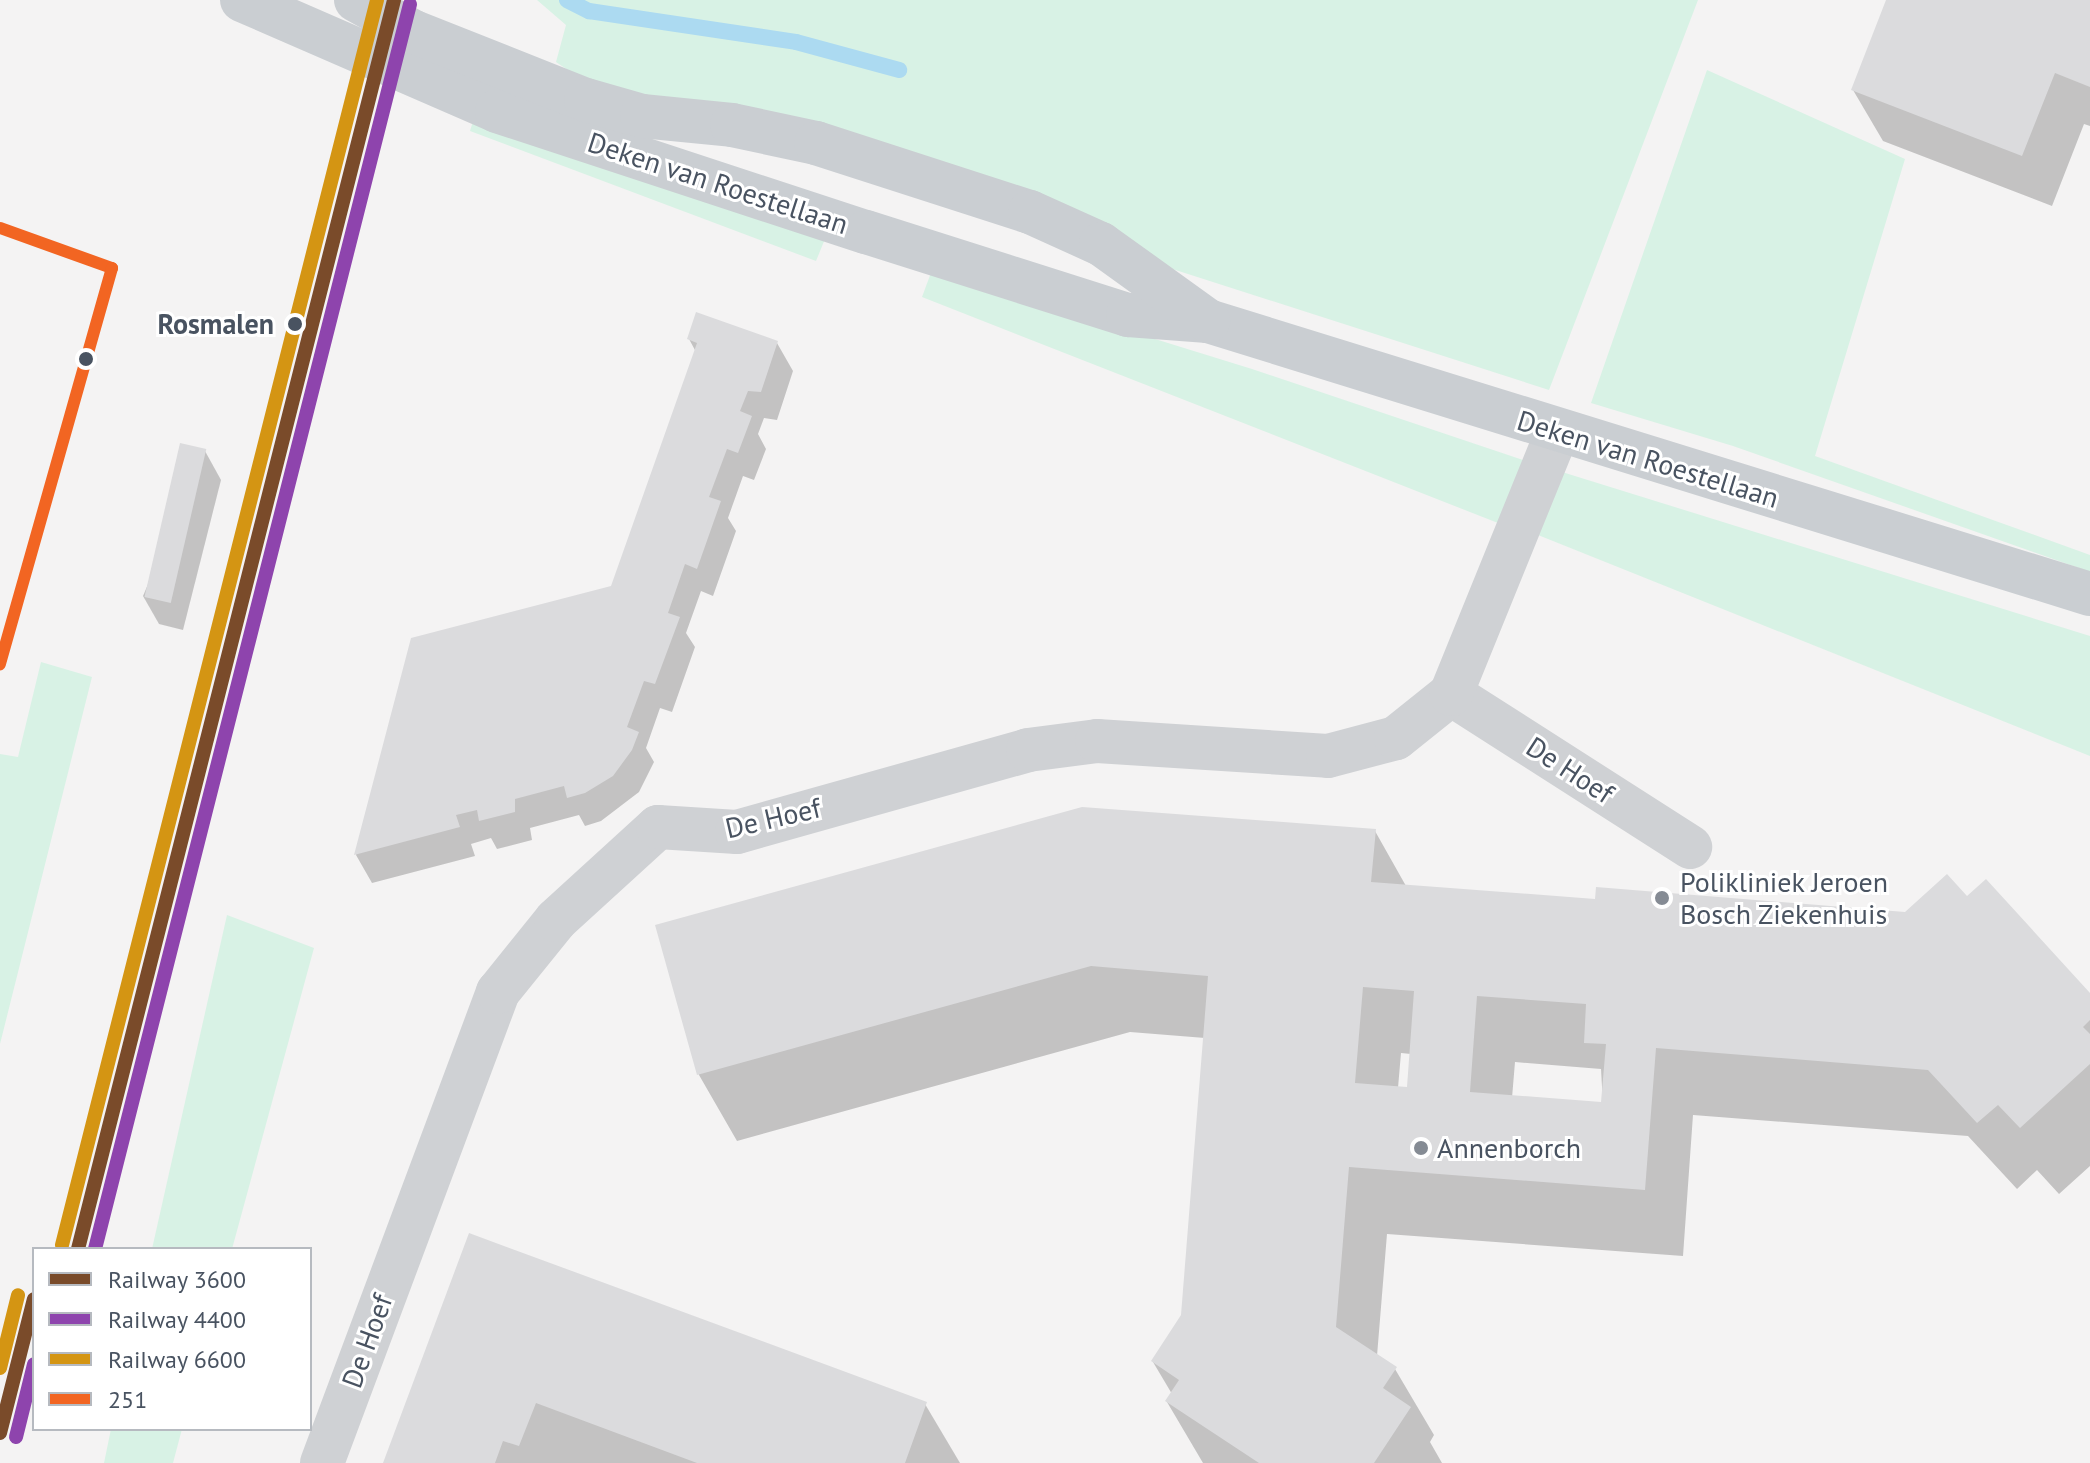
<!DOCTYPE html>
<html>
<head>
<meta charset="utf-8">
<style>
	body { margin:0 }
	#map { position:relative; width:2090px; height:1463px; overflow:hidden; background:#f4f3f3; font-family:"PT Sans",sans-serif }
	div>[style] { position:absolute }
	.green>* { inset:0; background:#d8f2e5 }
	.shadow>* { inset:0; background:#0003 }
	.stream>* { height:16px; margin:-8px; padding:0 8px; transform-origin:8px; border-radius:8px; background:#acdaf1 }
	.building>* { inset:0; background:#dbdbdd; transform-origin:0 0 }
	.minor>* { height:44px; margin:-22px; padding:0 22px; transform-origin:22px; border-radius:22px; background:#cfd1d4 }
	.major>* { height:44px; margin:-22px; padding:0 22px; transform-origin:22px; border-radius:22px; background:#caced2 }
	.bus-1>* { height:12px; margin:-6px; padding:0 6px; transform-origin:6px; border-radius:6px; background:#f26522 }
	.rail-1>* { height:14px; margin:-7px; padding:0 7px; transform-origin:7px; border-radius:7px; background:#7a4b2a }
	.rail-2>* { height:14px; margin:-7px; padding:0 7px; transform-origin:7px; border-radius:7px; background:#8e44ad }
	.rail-3>* { height:14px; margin:-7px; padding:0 7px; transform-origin:7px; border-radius:7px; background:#d49513 }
	.dots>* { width:22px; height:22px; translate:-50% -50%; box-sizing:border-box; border:4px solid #fff; border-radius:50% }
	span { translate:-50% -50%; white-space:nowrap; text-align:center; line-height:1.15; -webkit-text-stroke:6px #fff; paint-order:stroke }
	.street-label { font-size:28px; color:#495361 }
	.stop-label { font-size:28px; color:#495361; font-weight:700 }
	.right { translate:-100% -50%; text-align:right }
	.poi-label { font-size:28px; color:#495361 }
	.left { translate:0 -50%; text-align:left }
	.legend { position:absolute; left:32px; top:1247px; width:280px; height:184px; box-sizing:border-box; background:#fff; border:2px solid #b6bac0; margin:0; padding:10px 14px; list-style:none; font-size:24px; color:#495361 }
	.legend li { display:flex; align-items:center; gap:16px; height:40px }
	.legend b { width:40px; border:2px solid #b6bac0 }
</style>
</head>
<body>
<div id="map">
	<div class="green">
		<i style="clip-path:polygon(537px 0,1698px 0,1549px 390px,581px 79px,556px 62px,566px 25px)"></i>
		<i style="clip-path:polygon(1707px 70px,1905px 159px,1815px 456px,2090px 555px,2090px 572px,1733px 446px,1591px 403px)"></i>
		<i style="clip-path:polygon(475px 115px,827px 234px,816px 261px,470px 131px)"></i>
		<i style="clip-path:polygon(932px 270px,1252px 369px,1523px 460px,1498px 523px,922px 297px)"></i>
		<i style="clip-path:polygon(1562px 472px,2090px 636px,2090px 756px,1538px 535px)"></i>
		<i style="clip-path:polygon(41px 662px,92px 677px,0 1044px,0 754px,18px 757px)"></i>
		<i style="clip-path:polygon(227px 915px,314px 948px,232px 1249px,152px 1249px)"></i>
		<i style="clip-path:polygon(111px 1429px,182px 1429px,173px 1463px,104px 1463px)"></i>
	</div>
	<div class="shadow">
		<i style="clip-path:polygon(1888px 0,2090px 0,2090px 126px,2084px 124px,2052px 206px,1883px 141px,1853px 90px)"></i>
		<i style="clip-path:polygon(689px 339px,777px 343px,793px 371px,777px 420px,764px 418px,758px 434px,766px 449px,754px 480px,743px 476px,728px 518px,736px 531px,713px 596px,701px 591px,686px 633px,695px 647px,672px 712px,660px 708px,646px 748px,654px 762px,639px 792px,601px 821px,585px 826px,579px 815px,530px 828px,532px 840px,497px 849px,491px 838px,471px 844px,475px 856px,372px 883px,356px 855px,413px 640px,612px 587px,696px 352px)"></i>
		<i style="clip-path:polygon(205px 451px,221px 480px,183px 630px,159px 624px,143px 596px)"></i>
		<i style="clip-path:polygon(evenodd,1375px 831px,1406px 886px,1597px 901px,1906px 914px,1967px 899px,2090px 996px,2090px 1166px,2059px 1194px,2037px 1170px,2017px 1189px,1968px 1136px,1693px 1115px,1683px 1256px,1387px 1234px,1377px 1356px,1395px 1369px,1434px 1435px,1430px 1442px,1442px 1463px,1203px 1463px,1167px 1402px,1172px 1394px,1153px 1362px,1183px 1316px,1205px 1038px,1130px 1032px,737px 1141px,699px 1075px,658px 926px,1375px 831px,1401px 1053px,1411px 1054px,1409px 1089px,1398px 1088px,1401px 1053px,1375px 831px,1515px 1062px,1601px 1069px,1603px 1105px,1512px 1098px,1515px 1062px)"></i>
		<i style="clip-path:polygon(470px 1235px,925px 1404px,960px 1463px,386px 1463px)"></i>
	</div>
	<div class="stream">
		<i style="left:567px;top:0;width:25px;rotate:27deg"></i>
		<i style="left:589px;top:11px;width:209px;rotate:8.5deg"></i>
		<i style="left:796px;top:42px;width:107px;rotate:15.2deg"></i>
	</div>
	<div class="building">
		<i style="clip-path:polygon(1886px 0,2090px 0,2090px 87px,2055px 73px,2022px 156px,1851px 90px)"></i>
		<i style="clip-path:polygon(696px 312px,778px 341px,761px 392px,748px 391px,740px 411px,752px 416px,738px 453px,727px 449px,709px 497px,721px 501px,697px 569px,685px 564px,668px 613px,680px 617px,655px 684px,644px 681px,627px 727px,639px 732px,632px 750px,613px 776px,585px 793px,567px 798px,564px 786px,515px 799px,515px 812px,479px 821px,477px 810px,456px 815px,460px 827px,354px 855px,411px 638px,611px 586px,697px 343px,687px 339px)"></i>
		<i style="left:180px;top:443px;width:27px;height:158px;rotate:13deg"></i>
		<i style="clip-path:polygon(evenodd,1082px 807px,1376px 829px,1371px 882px,1595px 899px,1596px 887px,1905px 912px,1947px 874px,1967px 896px,1986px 879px,2090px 993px,2090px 1020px,2083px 1027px,2090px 1034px,2090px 1064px,2020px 1128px,1998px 1105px,1977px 1123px,1928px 1070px,1656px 1048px,1645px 1190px,1349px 1167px,1336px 1327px,1397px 1367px,1383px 1388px,1411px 1407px,1374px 1463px,1259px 1463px,1165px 1401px,1179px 1380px,1151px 1361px,1181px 1315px,1208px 976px,1091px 966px,697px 1075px,655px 925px,1082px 807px,1363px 987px,1414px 991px,1407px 1087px,1355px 1083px,1363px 987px,1082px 807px,1477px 996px,1586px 1004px,1584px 1043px,1606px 1044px,1601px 1102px,1470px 1092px,1477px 996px)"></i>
		<i style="clip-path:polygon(469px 1233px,927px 1402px,905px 1463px,697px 1463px,536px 1403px,519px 1446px,503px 1441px,495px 1463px,383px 1463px)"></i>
	</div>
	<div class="minor">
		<i style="left:1451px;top:694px;width:284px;rotate:32.6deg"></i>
		<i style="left:322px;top:1463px;width:503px;rotate:-69.51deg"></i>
		<i style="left:498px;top:992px;width:92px;rotate:-51.1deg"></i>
		<i style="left:556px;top:920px;width:138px;rotate:-42.4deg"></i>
		<i style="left:658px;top:827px;width:79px;rotate:3.6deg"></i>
		<i style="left:737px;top:832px;width:302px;rotate:-15.7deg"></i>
		<i style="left:1028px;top:750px;width:70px;rotate:-7.4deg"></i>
		<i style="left:1097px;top:741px;width:231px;rotate:3.7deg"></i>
		<i style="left:1328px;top:756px;width:70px;rotate:-14.8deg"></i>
		<i style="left:1396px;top:738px;width:70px;rotate:-38.7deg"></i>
		<i style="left:1451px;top:694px;width:284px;rotate:-67.9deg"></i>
	</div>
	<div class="major">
		<i style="left:242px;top:0;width:278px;rotate:23.5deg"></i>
		<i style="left:497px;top:111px;width:388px;rotate:18.2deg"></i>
		<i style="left:866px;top:232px;width:275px;rotate:17.6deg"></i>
		<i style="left:1128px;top:315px;width:80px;rotate:4.3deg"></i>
		<i style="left:1208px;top:321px;width:923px;rotate:17.2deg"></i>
		<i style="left:356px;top:0;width:66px;rotate:28.9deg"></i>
		<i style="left:414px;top:32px;width:185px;rotate:21.6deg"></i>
		<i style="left:586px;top:100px;width:58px;rotate:15.9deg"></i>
		<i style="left:642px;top:116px;width:90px;rotate:5.7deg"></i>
		<i style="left:732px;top:125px;width:86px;rotate:12.1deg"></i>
		<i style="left:816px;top:143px;width:225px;rotate:17.9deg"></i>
		<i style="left:1030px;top:212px;width:78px;rotate:24.3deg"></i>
		<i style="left:1101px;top:244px;width:132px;rotate:35.7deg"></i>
	</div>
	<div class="bus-1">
		<i style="left:0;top:228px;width:119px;rotate:19.7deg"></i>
		<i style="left:112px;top:268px;width:412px;rotate:105.8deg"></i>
	</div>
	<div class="rail-1">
		<i style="left:78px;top:1249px;width:1288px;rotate:-75.8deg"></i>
		<i style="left:0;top:1433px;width:138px;rotate:-75.8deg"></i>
	</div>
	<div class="rail-2">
		<i style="left:95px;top:1249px;width:1284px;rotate:-75.8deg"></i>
		<i style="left:16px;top:1437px;width:75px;rotate:-76.1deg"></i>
	</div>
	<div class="rail-3">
		<i style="left:62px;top:1245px;width:1284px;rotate:-75.8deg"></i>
		<i style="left:0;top:1368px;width:75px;rotate:-76.1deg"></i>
	</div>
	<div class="dots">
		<i style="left:295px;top:324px;background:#495361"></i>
		<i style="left:86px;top:359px;background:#495361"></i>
		<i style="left:1662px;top:898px;background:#858b94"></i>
		<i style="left:1421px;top:1148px;background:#858b94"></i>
	</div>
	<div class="street-label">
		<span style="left:718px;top:183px;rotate:18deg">Deken van Roestellaan</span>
		<span style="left:1648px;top:459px;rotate:17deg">Deken van Roestellaan</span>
		<span style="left:1570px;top:770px;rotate:33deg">De Hoef</span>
		<span style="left:773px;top:818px;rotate:-13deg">De Hoef</span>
		<span style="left:367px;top:1341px;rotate:-70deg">De Hoef</span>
	</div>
	<div class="stop-label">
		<span class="right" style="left:274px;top:324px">Rosmalen</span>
	</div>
	<div class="poi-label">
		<span class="left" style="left:1680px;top:898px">Polikliniek Jeroen<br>Bosch Ziekenhuis</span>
		<span class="left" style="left:1437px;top:1148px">Annenborch</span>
	</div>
	<ul class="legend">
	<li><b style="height:10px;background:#7a4b2a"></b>Railway 3600</li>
	<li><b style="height:10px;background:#8e44ad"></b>Railway 4400</li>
	<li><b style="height:10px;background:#d49513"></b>Railway 6600</li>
	<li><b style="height:10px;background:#f26522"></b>251</li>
	</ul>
</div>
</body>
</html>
